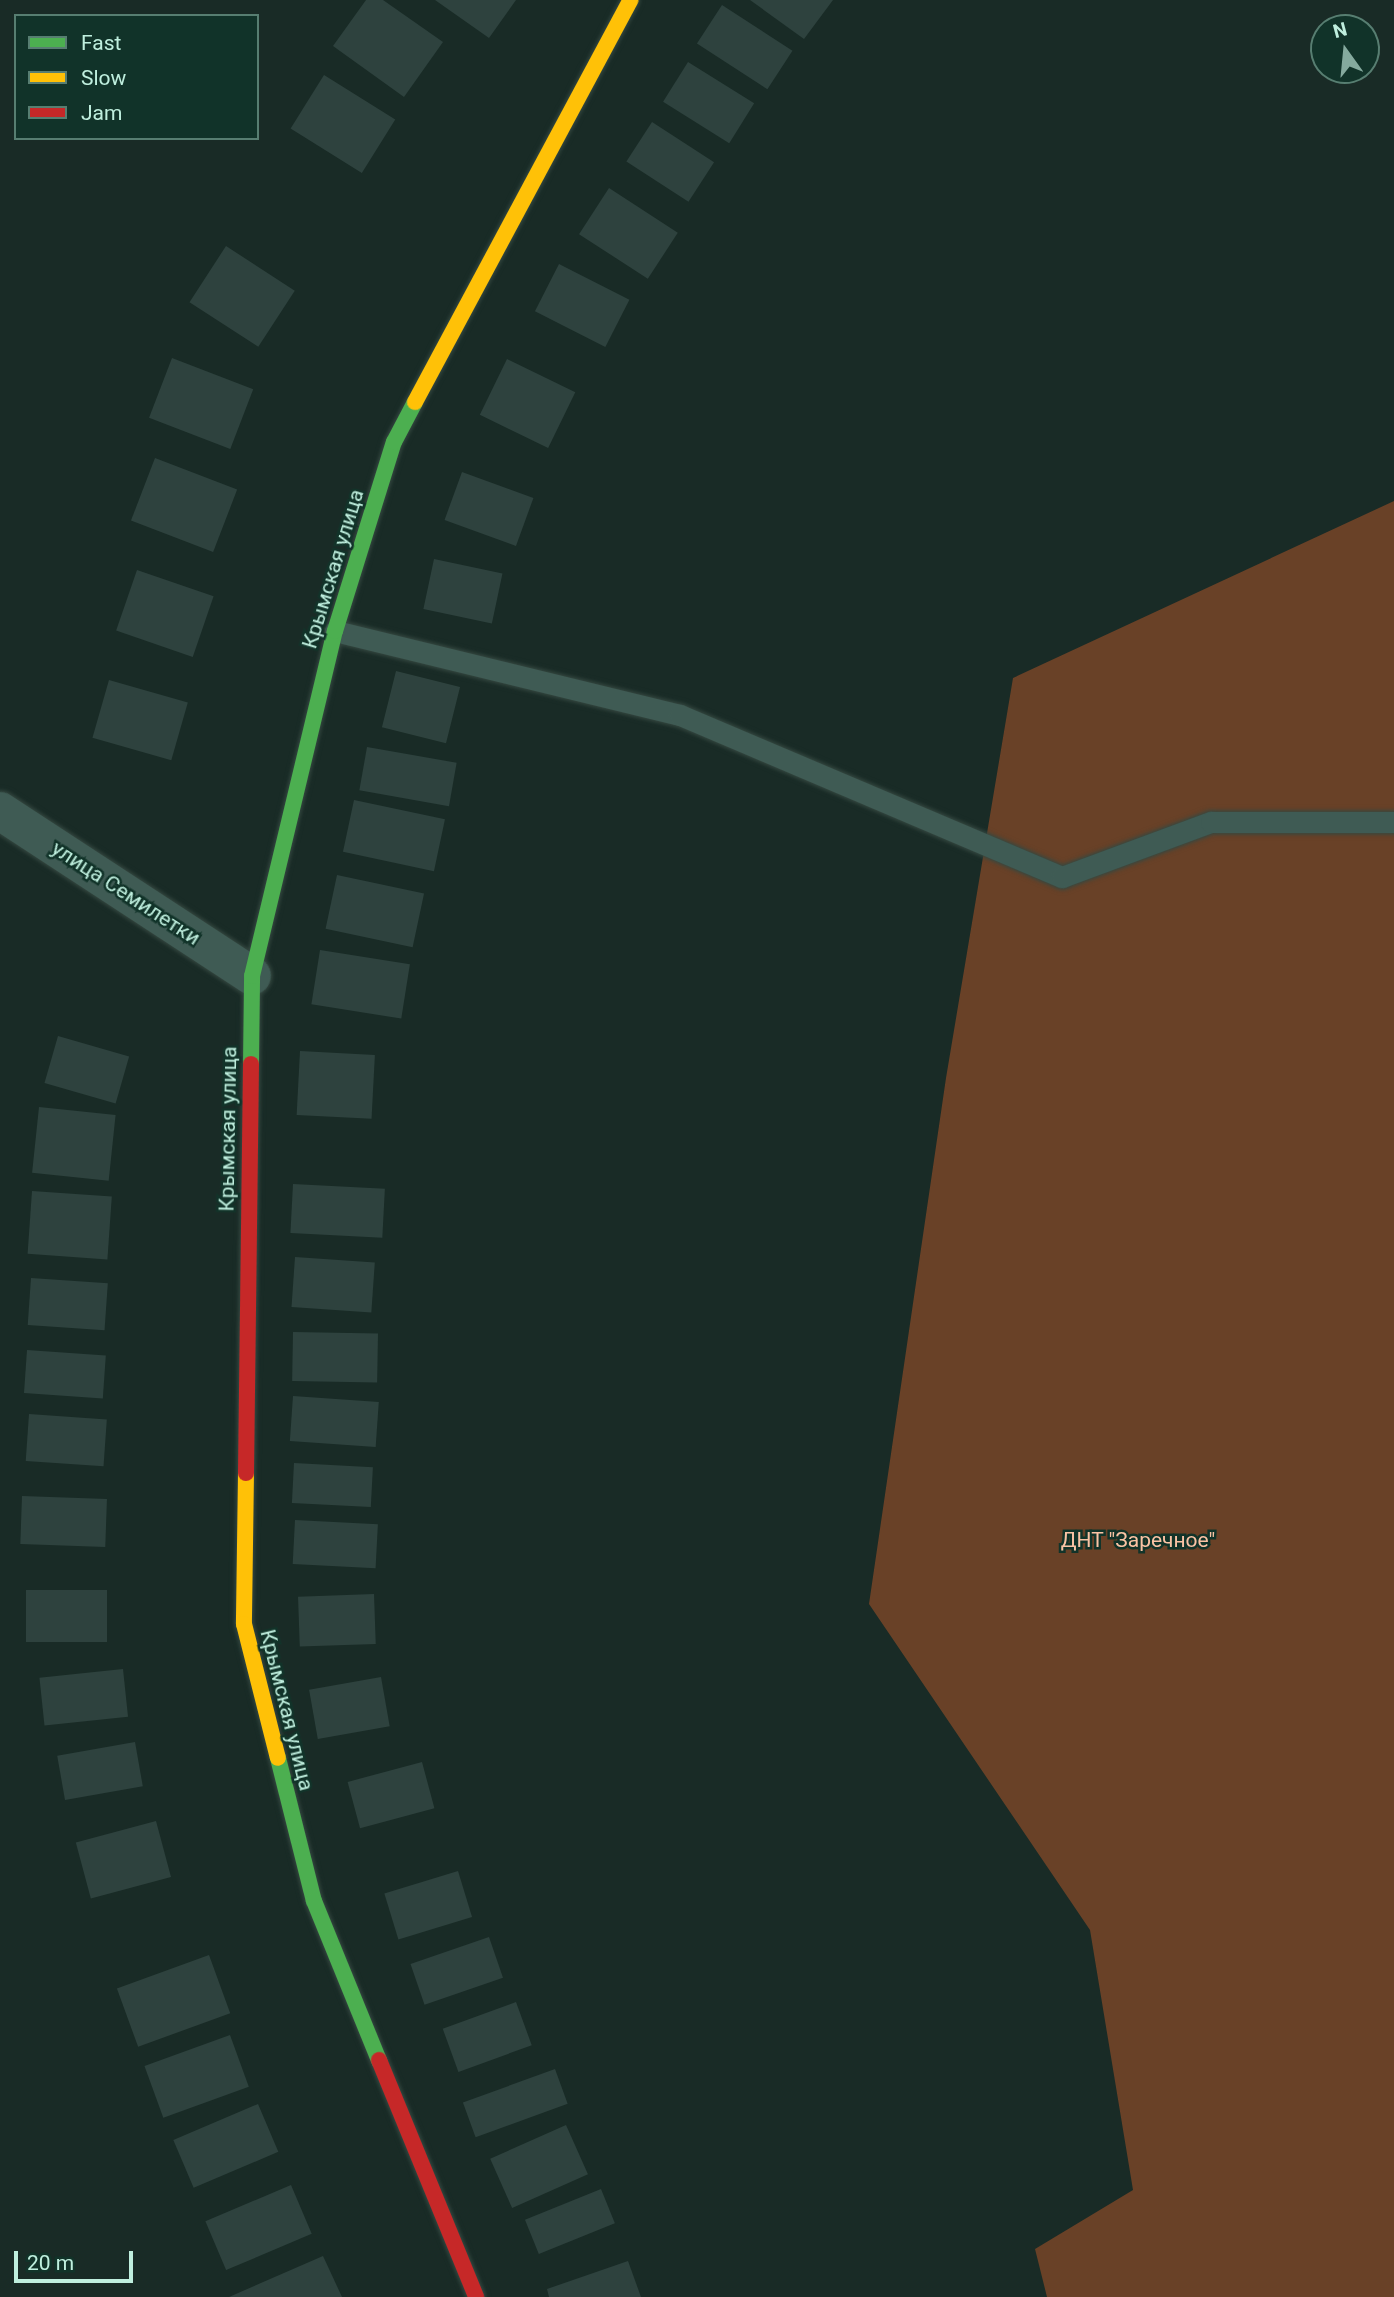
<!DOCTYPE html>
<html>
<head>
<meta charset="utf-8">
<style>
	body { margin:0 }
	#map { position:relative; width:1394px; height:2297px; overflow:hidden; background:#192b26; font-family:Roboto,sans-serif }
	div>[style] { position:absolute }
	.green>* { inset:0; background:#694127 }
	.building>* { inset:0; background:#2e423e; transform-origin:0 0 }
	.roads { filter:drop-shadow(0 0 2px #354841) drop-shadow(0 0 2px #354841) }
	.lane>* { height:21px; margin:-10.5px; padding:0 10.5px; transform-origin:10.5px; border-radius:10.5px; background:#3f5b54 }
	.street>* { height:38px; margin:-19px; padding:0 19px; transform-origin:19px; border-radius:19px; background:#3f5b54 }
	.fast>* { height:16px; margin:-8px; padding:0 8px; transform-origin:8px; border-radius:8px; background:#4caf50 }
	.slow>* { height:16px; margin:-8px; padding:0 8px; transform-origin:8px; border-radius:8px; background:#ffc107 }
	.jam>* { height:16px; margin:-8px; padding:0 8px; transform-origin:8px; border-radius:8px; background:#c62828 }
	span { translate:-50% -50%; white-space:nowrap; text-align:center; line-height:1.15; -webkit-text-stroke:5px #113329; paint-order:stroke }
	.street-label { font-size:21px; color:#bfefde }
	.park-label { font-size:21px; color:#fac3a4 }
	.legend { position:absolute; left:14px; top:14px; width:245px; height:126px; box-sizing:border-box; background:#113329; border:2px solid #577e71; margin:0; padding:9px 12px; list-style:none; font-size:21px; color:#bfefde }
	.legend li { display:flex; align-items:center; gap:14px; height:35px }
	.legend b { width:35px; border:2px solid #577e71 }
	.north { position:absolute; left:1310px; top:14px; width:70px; height:70px; box-sizing:border-box; background:#113329; border:2px solid #577e71; border-radius:50%; rotate:345deg; font-size:19px; font-weight:700; line-height:28px; text-align:center; color:#bfefde }
	.north::after { content:''; display:block; margin:auto; width:24px; height:32px; background:#85aa9e; clip-path:polygon(50% 0,100% 100%,50% 72%,0 100%) }
	.scale { position:absolute; left:14px; top:2251px; width:119px; height:32px; box-sizing:border-box; border:4px solid #bfefde; border-top:0; padding-left:9px; font-size:21px; line-height:24px; white-space:nowrap; color:#bfefde; -webkit-text-stroke:5px #113329; paint-order:stroke }
</style>
</head>
<body>
<div id="map">
	<div class="green">
		<i style="clip-path:polygon(1394px 501px,1394px 2297px,1047px 2297px,1035px 2249px,1133px 2190px,1090px 1930px,869px 1604px,946px 1078px,1013px 678px)"></i>
	</div>
	<div class="building">
		<i style="clip-path:polygon(366px 0,383px 0,443px 42px,404px 97px,333px 46px)"></i>
		<i style="clip-path:polygon(435px 0,516px 0,489px 38px)"></i>
		<i style="clip-path:polygon(750px 0,833px 0,804px 39px)"></i>
		<i style="left:722px;top:5px;width:84px;height:46px;rotate:33deg"></i>
		<i style="left:688px;top:62px;width:78px;height:47px;rotate:32deg"></i>
		<i style="left:324px;top:75px;width:84px;height:63px;rotate:32deg"></i>
		<i style="left:652px;top:122px;width:74px;height:47px;rotate:33deg"></i>
		<i style="left:609px;top:188px;width:82px;height:55px;rotate:33deg"></i>
		<i style="left:226px;top:246px;width:82px;height:67px;rotate:33deg"></i>
		<i style="left:559px;top:264px;width:79px;height:53px;rotate:27deg"></i>
		<i style="left:172px;top:358px;width:87px;height:64px;rotate:21deg"></i>
		<i style="left:507px;top:359px;width:76px;height:62px;rotate:26deg"></i>
		<i style="left:155px;top:458px;width:88px;height:67px;rotate:21deg"></i>
		<i style="left:462px;top:472px;width:76px;height:51px;rotate:20deg"></i>
		<i style="left:434px;top:559px;width:70px;height:51px;rotate:12deg"></i>
		<i style="left:137px;top:570px;width:81px;height:64px;rotate:19deg"></i>
		<i style="left:396px;top:671px;width:66px;height:58px;rotate:14deg"></i>
		<i style="left:109px;top:680px;width:82px;height:60px;rotate:16deg"></i>
		<i style="left:367px;top:747px;width:91px;height:44px;rotate:10deg"></i>
		<i style="left:354px;top:800px;width:93px;height:53px;rotate:12deg"></i>
		<i style="left:337px;top:875px;width:89px;height:55px;rotate:12deg"></i>
		<i style="left:320px;top:950px;width:91px;height:55px;rotate:9deg"></i>
		<i style="left:58px;top:1036px;width:74px;height:49px;rotate:16deg"></i>
		<i style="left:300px;top:1051px;width:75px;height:64px;rotate:3deg"></i>
		<i style="left:39px;top:1107px;width:77px;height:66px;rotate:6deg"></i>
		<i style="left:293px;top:1184px;width:92px;height:49px;rotate:3deg"></i>
		<i style="left:32px;top:1191px;width:80px;height:63px;rotate:4deg"></i>
		<i style="left:295px;top:1257px;width:80px;height:50px;rotate:4deg"></i>
		<i style="left:31px;top:1278px;width:77px;height:47px;rotate:4deg"></i>
		<i style="left:293px;top:1332px;width:85px;height:49px;rotate:1deg"></i>
		<i style="left:27px;top:1350px;width:79px;height:43px;rotate:4deg"></i>
		<i style="left:293px;top:1396px;width:86px;height:45px;rotate:4deg"></i>
		<i style="left:29px;top:1414px;width:78px;height:47px;rotate:4deg"></i>
		<i style="left:294px;top:1463px;width:79px;height:40px;rotate:3deg"></i>
		<i style="left:22px;top:1496px;width:85px;height:48px;rotate:2deg"></i>
		<i style="left:295px;top:1520px;width:83px;height:44px;rotate:3deg"></i>
		<i style="left:26px;top:1590px;width:81px;height:52px"></i>
		<i style="left:374px;top:1594px;width:50px;height:76px;rotate:88deg"></i>
		<i style="left:123px;top:1669px;width:48px;height:84px;rotate:84deg"></i>
		<i style="left:381px;top:1677px;width:50px;height:73px;rotate:80deg"></i>
		<i style="left:135px;top:1742px;width:45px;height:79px;rotate:80deg"></i>
		<i style="left:422px;top:1762px;width:48px;height:77px;rotate:75deg"></i>
		<i style="left:156px;top:1821px;width:58px;height:83px;rotate:75deg"></i>
		<i style="left:458px;top:1871px;width:48px;height:77px;rotate:73deg"></i>
		<i style="left:489px;top:1937px;width:43px;height:83px;rotate:71deg"></i>
		<i style="left:209px;top:1955px;width:62px;height:98px;rotate:70deg"></i>
		<i style="left:516px;top:2002px;width:46px;height:78px;rotate:70deg"></i>
		<i style="left:230px;top:2035px;width:55px;height:91px;rotate:70deg"></i>
		<i style="left:555px;top:2069px;width:37px;height:98px;rotate:70deg"></i>
		<i style="left:258px;top:2104px;width:52px;height:92px;rotate:67deg"></i>
		<i style="left:566px;top:2125px;width:54px;height:83px;rotate:66deg"></i>
		<i style="left:291px;top:2185px;width:53px;height:93px;rotate:67deg"></i>
		<i style="left:601px;top:2189px;width:37px;height:82px;rotate:68deg"></i>
		<i style="clip-path:polygon(323px 2256px,342px 2297px,229px 2297px)"></i>
		<i style="clip-path:polygon(628px 2261px,641px 2297px,549px 2297px,547px 2289px)"></i>
	</div>
	<div class="roads">
		<div class="lane">
			<i style="left:335px;top:631px;width:355px;rotate:13.7deg"></i>
			<i style="left:680px;top:715px;width:415px;rotate:23deg"></i>
			<i style="left:1062px;top:877px;width:159px;rotate:-20.3deg"></i>
			<i style="left:1211px;top:822px;width:183px"></i>
		</div>
		<div class="street">
			<i style="left:0;top:811px;width:301px;rotate:33.2deg"></i>
		</div>
		<div class="fast">
			<i style="left:251px;top:1064px;width:88px;rotate:-89.3deg"></i>
			<i style="left:252px;top:976px;width:355px;rotate:-76.5deg"></i>
			<i style="left:335px;top:631px;width:198px;rotate:-72.7deg"></i>
			<i style="left:394px;top:442px;width:45px;rotate:-62.3deg"></i>
			<i style="left:278px;top:1758px;width:147px;rotate:75.9deg"></i>
			<i style="left:314px;top:1901px;width:172px;rotate:67.8deg"></i>
		</div>
		<div class="slow">
			<i style="left:415px;top:402px;width:456px;rotate:-61.8deg"></i>
			<i style="left:246px;top:1473px;width:151px;rotate:90.8deg"></i>
			<i style="left:244px;top:1624px;width:138px;rotate:75.8deg"></i>
		</div>
		<div class="jam">
			<i style="left:246px;top:1473px;width:409px;rotate:-89.3deg"></i>
			<i style="left:379px;top:2060px;width:256px;rotate:67.7deg"></i>
		</div>
	</div>
	<div class="street-label">
		<span style="left:333px;top:569px;rotate:-73deg">Крымская улица</span>
		<span style="left:126px;top:893px;rotate:33deg">улица Семилетки</span>
		<span style="left:228px;top:1129px;rotate:-89deg">Крымская улица</span>
		<span style="left:287px;top:1710px;rotate:76deg">Крымская улица</span>
	</div>
	<div class="park-label">
		<span style="left:1138px;top:1540px">ДНТ "Заречное"</span>
	</div>
	<ul class="legend">
	<li><b style="height:9px;background:#4caf50"></b>Fast</li>
	<li><b style="height:9px;background:#ffc107"></b>Slow</li>
	<li><b style="height:9px;background:#c62828"></b>Jam</li>
	</ul>
	<div class="north">N</div>
	<div class="scale">20 m</div>
</div>
</body>
</html>
